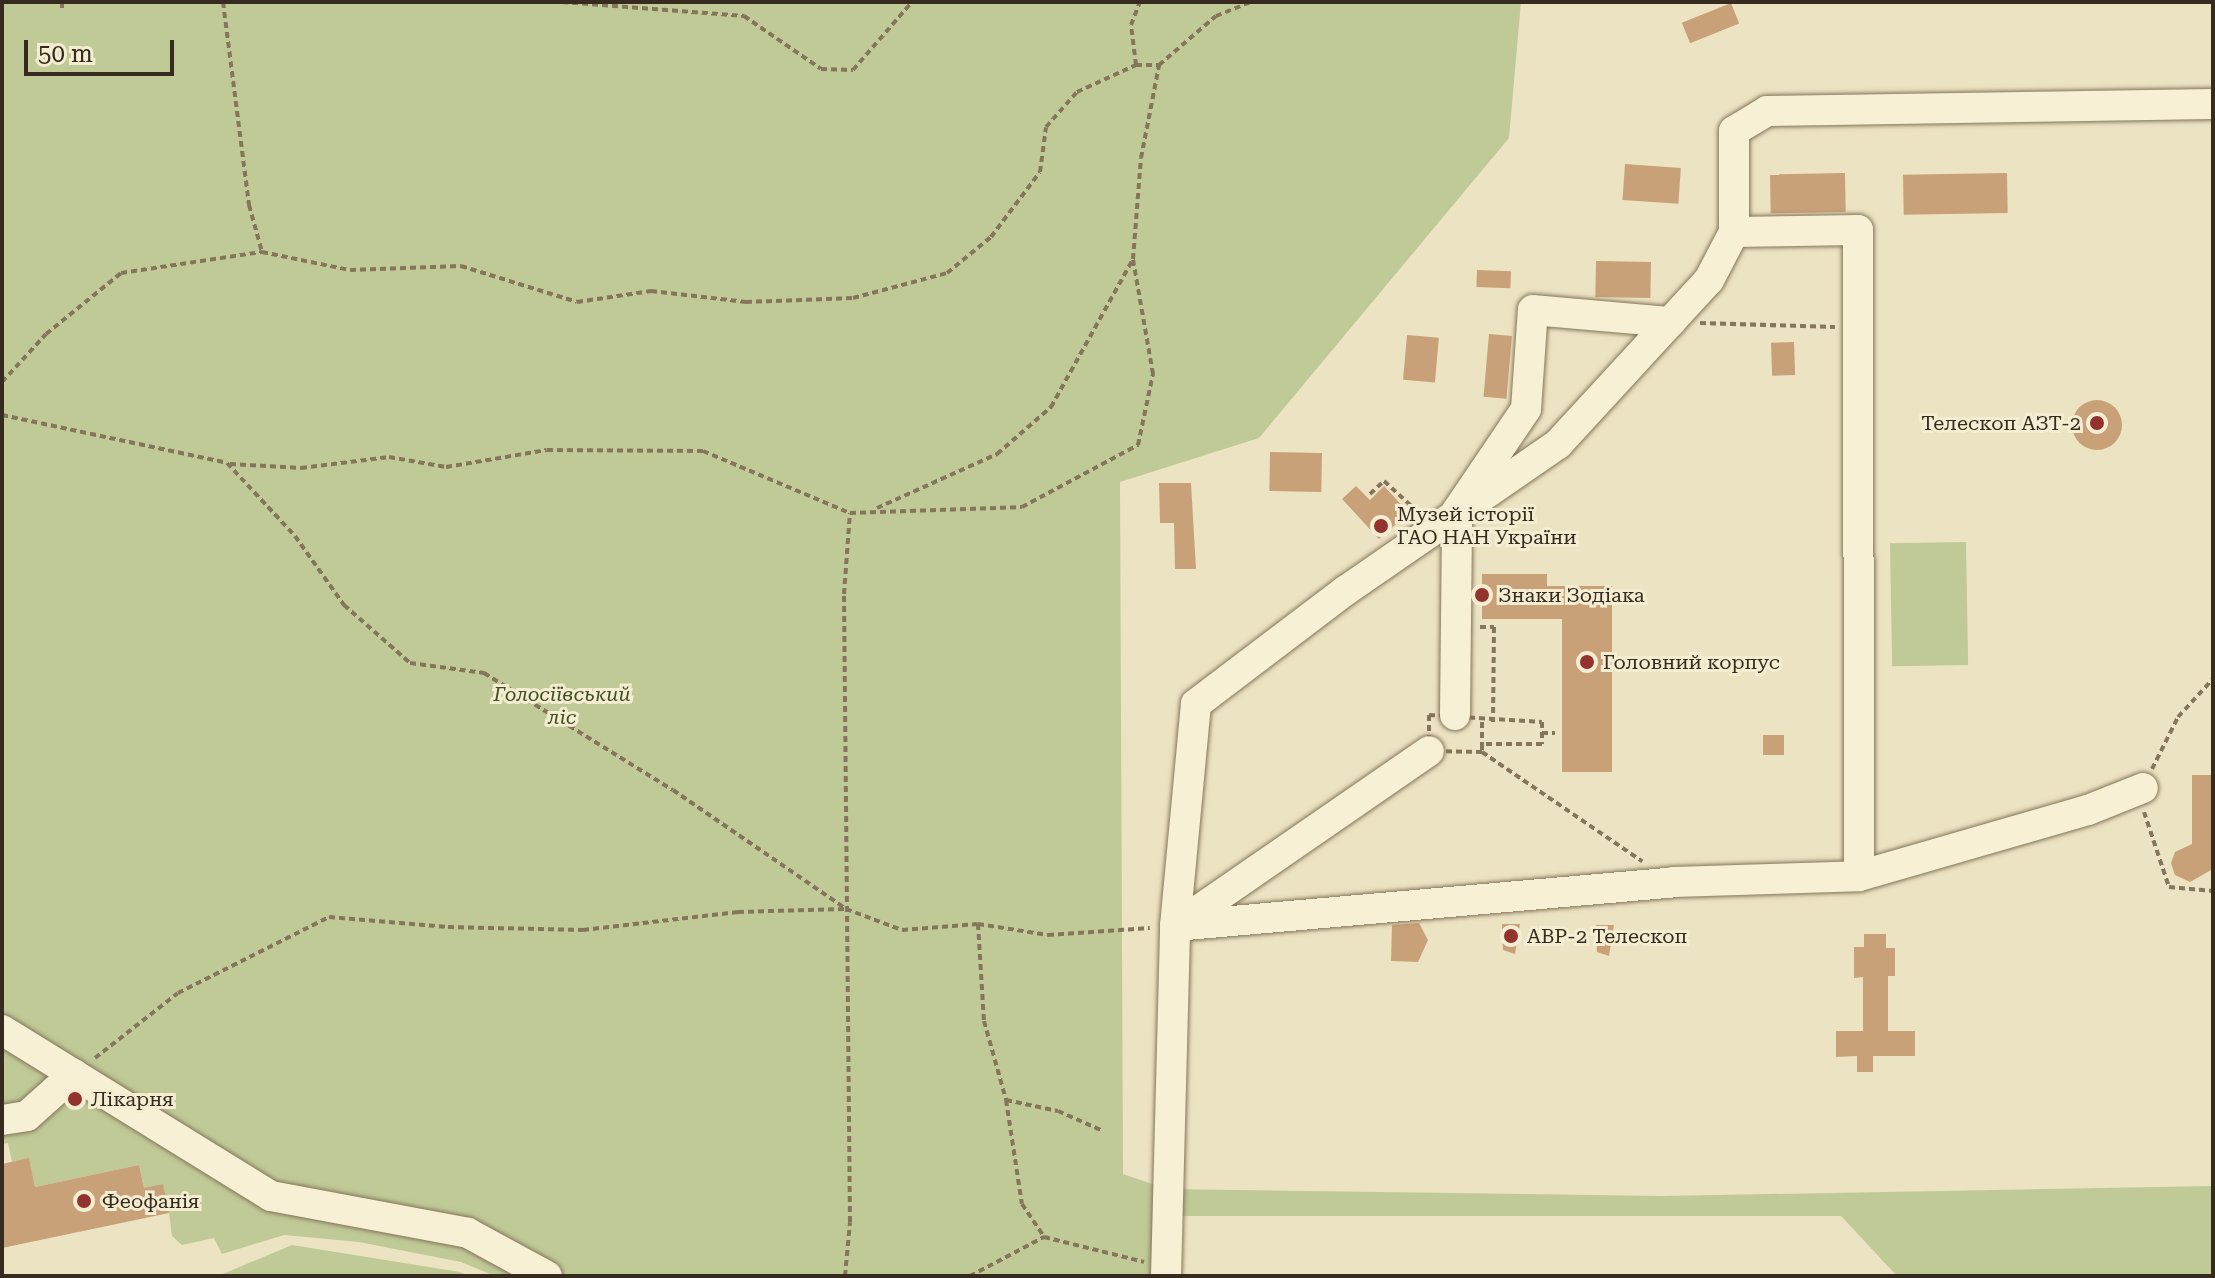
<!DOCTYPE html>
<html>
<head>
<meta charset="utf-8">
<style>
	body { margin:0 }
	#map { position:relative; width:2215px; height:1278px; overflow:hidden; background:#ece3c2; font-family:"Roboto Serif",serif }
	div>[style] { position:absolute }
	.green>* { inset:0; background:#bfca97; transform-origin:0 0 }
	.building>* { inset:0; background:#c9a179; transform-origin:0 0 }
	.round { border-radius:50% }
	.path>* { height:4px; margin-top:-2px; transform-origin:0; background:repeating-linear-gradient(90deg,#85755a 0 6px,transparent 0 10px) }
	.roads { filter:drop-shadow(0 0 2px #85755a) drop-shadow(0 0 2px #85755a) }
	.minor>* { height:30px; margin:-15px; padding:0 15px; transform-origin:15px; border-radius:15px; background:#f7f0d5 }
	.dots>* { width:22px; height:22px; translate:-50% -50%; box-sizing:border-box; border:4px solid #f4edd1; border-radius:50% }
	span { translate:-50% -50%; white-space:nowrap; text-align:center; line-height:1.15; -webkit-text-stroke:6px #f4edd1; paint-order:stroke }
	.poi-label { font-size:20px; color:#362b1e }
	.right { translate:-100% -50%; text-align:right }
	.left { translate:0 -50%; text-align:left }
	.park-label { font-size:20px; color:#425125; font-style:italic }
	.frame { position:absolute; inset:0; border:4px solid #362b1e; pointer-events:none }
	.scale { position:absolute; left:24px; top:40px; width:150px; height:36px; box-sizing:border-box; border:4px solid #362b1e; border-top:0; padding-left:10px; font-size:24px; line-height:28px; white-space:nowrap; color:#362b1e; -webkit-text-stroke:6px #f4edd1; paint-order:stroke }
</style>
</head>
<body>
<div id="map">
	<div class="green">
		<i style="clip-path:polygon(2px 2px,1521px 2px,1509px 138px,1259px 438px,1120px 482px,1123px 1174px,1167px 1189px,1663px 1196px,2213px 1186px,2213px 1276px,1897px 1276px,1841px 1216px,1181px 1216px,1181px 1276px,495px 1276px,461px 1262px,359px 1242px,284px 1235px,222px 1254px,214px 1238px,182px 1245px,172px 1236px,169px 1213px,144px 1188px,139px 1165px,35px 1187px,29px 1159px,12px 1162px,8px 1143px,2px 1144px)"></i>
		<i style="left:1966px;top:542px;width:123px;height:76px;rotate:89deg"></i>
		<i style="clip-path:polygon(292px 1245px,460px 1272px,468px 1276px,218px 1276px)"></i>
	</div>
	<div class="building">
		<i style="left:1731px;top:3px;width:22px;height:53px;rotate:68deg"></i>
		<i style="left:1625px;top:164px;width:56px;height:36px;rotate:4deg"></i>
		<i style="left:1845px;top:173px;width:39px;height:75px;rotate:89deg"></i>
		<i style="left:2007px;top:173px;width:40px;height:104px;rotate:89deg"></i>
		<i style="left:1596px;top:261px;width:55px;height:36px;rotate:1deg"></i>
		<i style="left:1477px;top:270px;width:34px;height:17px;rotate:2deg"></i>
		<i style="left:1489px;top:334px;width:23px;height:63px;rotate:5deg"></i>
		<i style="left:1407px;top:335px;width:32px;height:45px;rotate:5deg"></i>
		<i style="left:1794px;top:342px;width:33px;height:23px;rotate:88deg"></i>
		<i class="round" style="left:2072px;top:400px;width:50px;height:50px"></i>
		<i style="left:1270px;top:452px;width:52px;height:39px;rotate:1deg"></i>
		<i style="clip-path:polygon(1159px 483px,1191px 483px,1196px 569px,1175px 569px,1174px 523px,1160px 523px)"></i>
		<i style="clip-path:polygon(1356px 486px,1370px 500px,1384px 486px,1409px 513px,1379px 539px,1342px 499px)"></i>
		<i style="clip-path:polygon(1482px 574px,1547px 574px,1547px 586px,1612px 586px,1612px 772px,1562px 772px,1562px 619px,1482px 619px)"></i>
		<i style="left:1763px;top:735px;width:21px;height:20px"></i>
		<i style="clip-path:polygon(2192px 775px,2213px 775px,2213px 869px,2190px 882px,2175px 875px,2171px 863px,2175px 852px,2192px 844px)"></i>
		<i style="clip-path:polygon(1419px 923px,1428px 940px,1418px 962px,1391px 961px,1392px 925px)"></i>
		<i style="clip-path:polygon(1502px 924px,1520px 924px,1515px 954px,1503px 950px)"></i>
		<i style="clip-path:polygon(1596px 925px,1614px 925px,1609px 956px,1597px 952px)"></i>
		<i style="clip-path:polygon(1864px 934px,1886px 934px,1886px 948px,1895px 948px,1895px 976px,1888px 976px,1888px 1031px,1915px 1031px,1915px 1056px,1873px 1056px,1873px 1072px,1857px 1072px,1857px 1056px,1836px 1057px,1836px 1031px,1863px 1031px,1863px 977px,1854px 978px,1854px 947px,1864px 947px)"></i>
		<i style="clip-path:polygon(29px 1158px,35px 1187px,139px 1165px,144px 1188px,163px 1184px,169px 1213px,2px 1248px,2px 1164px)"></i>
	</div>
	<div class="path">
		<i style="left:62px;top:2px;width:7px;rotate:90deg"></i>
		<i style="left:223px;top:2px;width:205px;rotate:82.7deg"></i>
		<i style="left:249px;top:205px;width:49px;rotate:74.5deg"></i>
		<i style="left:562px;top:2px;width:183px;rotate:4.4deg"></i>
		<i style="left:744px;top:16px;width:93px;rotate:34.5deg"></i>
		<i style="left:821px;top:69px;width:32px;rotate:2deg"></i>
		<i style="left:853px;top:70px;width:90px;rotate:-49.1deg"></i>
		<i style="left:1136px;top:65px;width:40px;rotate:-97.1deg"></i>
		<i style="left:1131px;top:25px;width:25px;rotate:-69deg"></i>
		<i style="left:1700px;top:323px;width:135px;rotate:1.7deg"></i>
		<i style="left:2px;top:382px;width:65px;rotate:-47.5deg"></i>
		<i style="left:46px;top:334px;width:97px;rotate:-39.1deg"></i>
		<i style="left:121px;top:273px;width:143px;rotate:-8.5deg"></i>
		<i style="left:262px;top:252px;width:90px;rotate:11.6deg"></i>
		<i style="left:350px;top:270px;width:111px;rotate:-2.1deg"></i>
		<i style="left:461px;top:266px;width:121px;rotate:17.2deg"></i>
		<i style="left:577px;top:302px;width:75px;rotate:-8.5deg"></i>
		<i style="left:651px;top:291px;width:96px;rotate:6.6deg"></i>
		<i style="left:746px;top:302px;width:107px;rotate:-2.1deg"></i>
		<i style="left:853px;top:298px;width:97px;rotate:-14.9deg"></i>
		<i style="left:947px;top:273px;width:57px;rotate:-39.3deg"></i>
		<i style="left:991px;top:237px;width:81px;rotate:-53deg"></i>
		<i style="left:1040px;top:172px;width:45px;rotate:-82.4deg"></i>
		<i style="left:1046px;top:127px;width:47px;rotate:-48.5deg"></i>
		<i style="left:1077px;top:92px;width:65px;rotate:-24.6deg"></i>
		<i style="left:1136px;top:65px;width:23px"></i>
		<i style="left:2px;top:415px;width:230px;rotate:12deg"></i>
		<i style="left:227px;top:463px;width:100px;rotate:47deg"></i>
		<i style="left:295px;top:536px;width:85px;rotate:54.6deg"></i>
		<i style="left:344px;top:605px;width:88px;rotate:41.3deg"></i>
		<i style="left:410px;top:663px;width:75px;rotate:7.7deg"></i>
		<i style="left:484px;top:673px;width:222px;rotate:31.8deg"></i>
		<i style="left:673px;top:790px;width:210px;rotate:34.5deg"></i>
		<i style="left:846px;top:909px;width:60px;rotate:20.6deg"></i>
		<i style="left:902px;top:930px;width:76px;rotate:-4.5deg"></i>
		<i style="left:978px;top:924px;width:71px;rotate:8.9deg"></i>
		<i style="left:1048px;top:935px;width:102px;rotate:-3.9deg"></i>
		<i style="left:230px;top:464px;width:71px;rotate:3.2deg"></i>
		<i style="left:301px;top:468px;width:89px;rotate:-7.1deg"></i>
		<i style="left:389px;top:457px;width:58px;rotate:10deg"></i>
		<i style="left:446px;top:467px;width:102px;rotate:-9.6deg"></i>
		<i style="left:547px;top:450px;width:156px;rotate:0.4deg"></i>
		<i style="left:703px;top:451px;width:160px;rotate:22.9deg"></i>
		<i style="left:850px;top:513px;width:172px;rotate:-2deg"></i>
		<i style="left:1022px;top:507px;width:132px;rotate:-28.1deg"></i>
		<i style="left:1138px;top:445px;width:73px;rotate:-78.1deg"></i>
		<i style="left:1153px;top:374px;width:117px;rotate:-99.9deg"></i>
		<i style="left:1370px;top:494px;width:19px;rotate:-43deg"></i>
		<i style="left:1384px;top:481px;width:46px;rotate:42.4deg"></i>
		<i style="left:877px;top:508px;width:132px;rotate:-24.2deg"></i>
		<i style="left:997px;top:454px;width:72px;rotate:-41deg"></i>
		<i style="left:1051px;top:407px;width:169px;rotate:-61deg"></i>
		<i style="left:1133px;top:259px;width:101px;rotate:-85.5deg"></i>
		<i style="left:1141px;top:158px;width:95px;rotate:-79deg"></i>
		<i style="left:1159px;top:65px;width:75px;rotate:-40.7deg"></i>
		<i style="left:1216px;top:16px;width:38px;rotate:-22deg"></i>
		<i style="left:1480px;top:627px;width:14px"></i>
		<i style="left:1494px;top:627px;width:95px;rotate:90.6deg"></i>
		<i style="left:1429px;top:715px;width:113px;rotate:3.5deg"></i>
		<i style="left:1542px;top:722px;width:22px;rotate:90deg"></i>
		<i style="left:1542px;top:744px;width:60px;rotate:180deg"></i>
		<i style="left:1482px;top:744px;width:8px;rotate:90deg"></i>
		<i style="left:1482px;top:752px;width:53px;rotate:-178.9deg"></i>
		<i style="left:1429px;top:751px;width:36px;rotate:-90deg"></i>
		<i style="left:1482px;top:722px;width:22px;rotate:90deg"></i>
		<i style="left:1542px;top:733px;width:13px"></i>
		<i style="left:1482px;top:752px;width:194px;rotate:34.3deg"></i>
		<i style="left:2152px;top:769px;width:58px;rotate:-63.4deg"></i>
		<i style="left:2178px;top:717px;width:52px;rotate:-47.4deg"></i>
		<i style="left:2144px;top:812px;width:79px;rotate:71.6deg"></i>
		<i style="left:2169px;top:887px;width:44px;rotate:5.2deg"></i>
		<i style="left:978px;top:924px;width:97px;rotate:86.5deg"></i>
		<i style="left:984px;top:1021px;width:82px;rotate:74.4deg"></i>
		<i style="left:1006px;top:1100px;width:53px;rotate:11.9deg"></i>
		<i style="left:1058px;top:1111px;width:49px;rotate:24deg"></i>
		<i style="left:95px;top:1058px;width:105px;rotate:-38.1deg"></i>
		<i style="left:178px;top:993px;width:169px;rotate:-26.7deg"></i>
		<i style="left:329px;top:917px;width:119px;rotate:4.8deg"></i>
		<i style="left:448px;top:927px;width:135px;rotate:1.3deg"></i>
		<i style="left:583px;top:930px;width:156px;rotate:-6.6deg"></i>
		<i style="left:738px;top:912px;width:106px;rotate:-1.6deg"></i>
		<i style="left:1006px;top:1100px;width:105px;rotate:81.3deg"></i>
		<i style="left:1022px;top:1204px;width:40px;rotate:56deg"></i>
		<i style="left:845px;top:1276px;width:54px;rotate:-84.7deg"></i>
		<i style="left:850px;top:1222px;width:628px;rotate:-90.55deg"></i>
		<i style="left:844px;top:594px;width:81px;rotate:-85.8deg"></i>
		<i style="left:970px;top:1276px;width:84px;rotate:-27.8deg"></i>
		<i style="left:1044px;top:1237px;width:103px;rotate:14deg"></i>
	</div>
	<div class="roads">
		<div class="minor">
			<i style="left:1734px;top:232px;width:124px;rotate:-0.9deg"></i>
			<i style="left:1858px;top:230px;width:646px;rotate:89.91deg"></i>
			<i style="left:1455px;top:715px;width:204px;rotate:-89.4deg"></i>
			<i style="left:1457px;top:511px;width:123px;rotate:-55.9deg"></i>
			<i style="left:1526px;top:409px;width:99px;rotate:-86deg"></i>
			<i style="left:1533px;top:310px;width:138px;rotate:5deg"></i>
			<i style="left:1177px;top:925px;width:306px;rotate:-34.6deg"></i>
			<i style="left:1175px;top:926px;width:500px;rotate:-5deg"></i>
			<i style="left:1673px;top:882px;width:186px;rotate:-1.8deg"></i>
			<i style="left:1859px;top:876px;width:238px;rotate:-16.1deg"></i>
			<i style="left:2088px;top:810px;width:59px;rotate:-21.8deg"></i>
			<i style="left:2px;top:1030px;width:316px;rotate:31.7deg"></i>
			<i style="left:271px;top:1196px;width:200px;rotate:10.6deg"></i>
			<i style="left:468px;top:1233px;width:90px;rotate:28.6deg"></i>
			<i style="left:2px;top:1120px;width:25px;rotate:-9deg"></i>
			<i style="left:27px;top:1116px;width:63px;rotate:-41.8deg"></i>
			<i style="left:1166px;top:1276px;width:350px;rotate:-88.5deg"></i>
			<i style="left:1175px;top:926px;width:223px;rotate:-84.6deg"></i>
			<i style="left:1196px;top:704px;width:187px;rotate:-37.2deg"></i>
			<i style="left:1345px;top:591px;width:259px;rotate:-34.6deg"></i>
			<i style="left:1558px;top:444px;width:223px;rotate:-47.4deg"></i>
			<i style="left:1709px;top:280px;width:54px;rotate:-62.5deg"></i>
			<i style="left:1734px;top:232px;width:101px;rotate:-90deg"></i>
			<i style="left:1734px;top:131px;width:39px;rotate:-31deg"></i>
			<i style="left:1767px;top:111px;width:446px;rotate:-0.9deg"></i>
		</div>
	</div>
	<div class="dots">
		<i style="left:2097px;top:423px;background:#92342d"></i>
		<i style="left:1381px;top:526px;background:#92342d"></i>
		<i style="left:1482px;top:595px;background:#92342d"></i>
		<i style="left:1587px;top:662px;background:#92342d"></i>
		<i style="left:1511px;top:936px;background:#92342d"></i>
		<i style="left:75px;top:1099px;background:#92342d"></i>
		<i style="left:84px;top:1201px;background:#92342d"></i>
	</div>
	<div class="poi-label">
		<span class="right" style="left:2081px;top:423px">Телескоп АЗТ-2</span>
		<span class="left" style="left:1397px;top:526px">Музей історії<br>ГАО НАН України</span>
		<span class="left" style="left:1498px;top:595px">Знаки Зодіака</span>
		<span class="left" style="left:1603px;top:662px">Головний корпус</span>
		<span class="left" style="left:1527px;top:936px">АВР-2 Телескоп</span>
		<span class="left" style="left:91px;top:1099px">Лікарня</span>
		<span class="left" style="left:102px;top:1201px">Феофанія</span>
	</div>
	<div class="park-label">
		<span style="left:562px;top:706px">Голосіївський<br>ліс</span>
	</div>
	<div class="frame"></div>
	<div class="scale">50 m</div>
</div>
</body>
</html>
